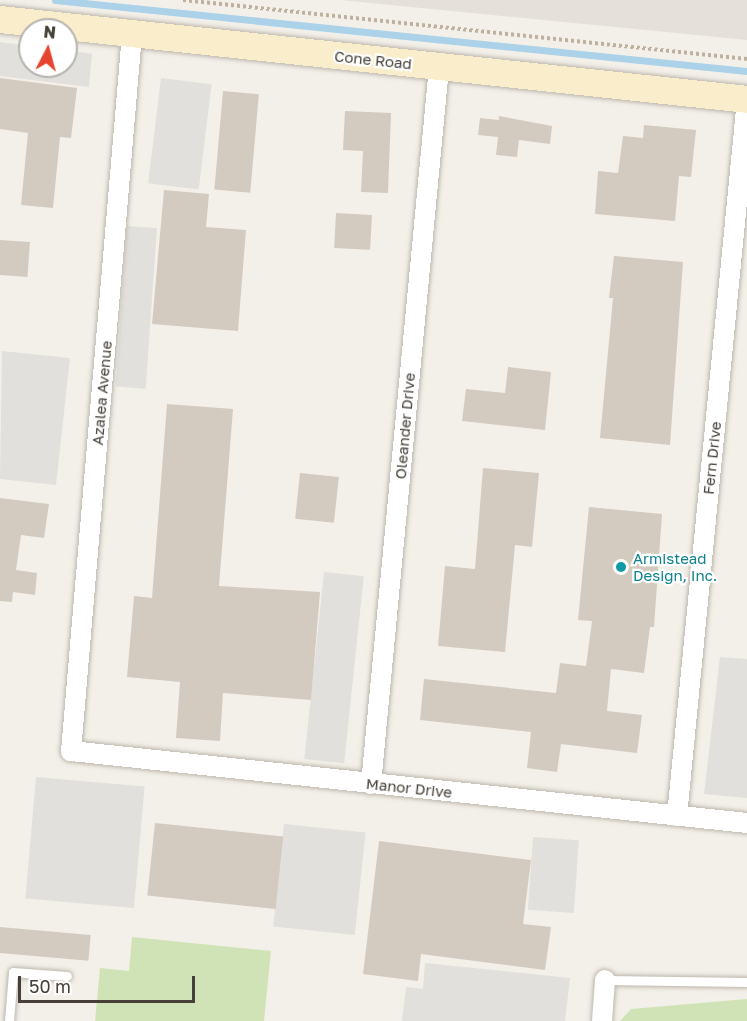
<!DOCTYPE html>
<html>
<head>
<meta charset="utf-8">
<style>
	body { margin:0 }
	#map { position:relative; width:747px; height:1021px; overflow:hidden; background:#f3f0e9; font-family:"Golos Text",sans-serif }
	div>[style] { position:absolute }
	.residential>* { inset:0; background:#e6e1d8 }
	.green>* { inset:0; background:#d0e3b6 }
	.parking>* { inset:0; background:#e2e0dd; transform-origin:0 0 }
	.stream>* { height:7px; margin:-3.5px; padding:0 3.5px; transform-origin:3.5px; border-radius:3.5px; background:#abd2e9 }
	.building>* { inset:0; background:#d3cbbf; transform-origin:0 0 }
	.path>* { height:4px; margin-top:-2px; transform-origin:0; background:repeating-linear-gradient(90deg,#beb29f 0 3px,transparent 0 6px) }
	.roads { filter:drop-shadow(0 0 2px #bdb7ac) drop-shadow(0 0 2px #bdb7ac) }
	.lane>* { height:9px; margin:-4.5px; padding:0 4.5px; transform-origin:4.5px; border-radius:4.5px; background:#fff }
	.street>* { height:20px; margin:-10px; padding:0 10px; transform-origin:10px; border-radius:10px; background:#fff }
	.secondary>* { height:27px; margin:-13.5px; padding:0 13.5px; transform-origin:13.5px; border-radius:13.5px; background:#f9edcc }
	.dots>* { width:16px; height:16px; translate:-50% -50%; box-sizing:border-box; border:3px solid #fff; border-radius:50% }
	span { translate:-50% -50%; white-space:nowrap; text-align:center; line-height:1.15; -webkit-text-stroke:4.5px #fff; paint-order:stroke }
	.street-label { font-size:15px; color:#464038 }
	.culture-label { font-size:15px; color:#0d838f }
	.left { translate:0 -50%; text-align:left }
	.north { position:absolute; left:18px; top:18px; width:60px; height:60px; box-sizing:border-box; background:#fff; border:2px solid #b5b3af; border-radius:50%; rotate:6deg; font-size:16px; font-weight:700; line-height:24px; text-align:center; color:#464038 }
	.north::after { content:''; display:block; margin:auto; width:21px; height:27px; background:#e5452e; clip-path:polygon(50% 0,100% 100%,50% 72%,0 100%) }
	.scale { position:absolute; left:18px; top:976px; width:177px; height:27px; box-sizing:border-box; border:3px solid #464038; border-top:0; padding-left:8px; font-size:18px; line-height:21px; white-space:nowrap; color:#464038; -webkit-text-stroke:4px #fff; paint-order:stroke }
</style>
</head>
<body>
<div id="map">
	<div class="residential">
		<i style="clip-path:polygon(340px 0,747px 0,747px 40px)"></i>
	</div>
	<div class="green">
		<i style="clip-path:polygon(132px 937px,271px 951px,264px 1021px,95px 1021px,100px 968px,129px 971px)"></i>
		<i style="clip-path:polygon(747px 999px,747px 1021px,620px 1021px,631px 1009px)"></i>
	</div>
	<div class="parking">
		<i style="clip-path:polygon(0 42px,30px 46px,30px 66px,66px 66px,66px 50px,92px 54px,89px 87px,0 76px)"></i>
		<i style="left:161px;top:78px;width:51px;height:106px;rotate:7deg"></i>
		<i style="left:127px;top:226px;width:30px;height:161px;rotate:4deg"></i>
		<i style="clip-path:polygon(2px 351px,70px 358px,56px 485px,0 479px)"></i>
		<i style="left:324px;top:572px;width:40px;height:188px;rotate:6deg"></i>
		<i style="clip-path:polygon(720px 657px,747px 659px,747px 798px,704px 794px)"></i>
		<i style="left:36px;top:777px;width:109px;height:122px;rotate:5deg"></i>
		<i style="left:284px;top:824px;width:82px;height:103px;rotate:6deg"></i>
		<i style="left:533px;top:837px;width:46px;height:73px;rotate:4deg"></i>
		<i style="clip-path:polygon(425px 963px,570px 978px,565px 1021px,402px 1021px,406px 987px,423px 989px)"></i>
	</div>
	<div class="stream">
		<i style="left:55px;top:0;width:696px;rotate:5.86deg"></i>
	</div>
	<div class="building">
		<i style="clip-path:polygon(0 78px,77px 88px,71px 138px,60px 137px,53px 208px,21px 205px,28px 133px,0 129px)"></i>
		<i style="left:223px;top:91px;width:36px;height:99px;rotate:5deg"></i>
		<i style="clip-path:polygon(345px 111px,391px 113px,388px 193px,361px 192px,363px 151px,343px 150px)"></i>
		<i style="clip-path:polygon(499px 116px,552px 126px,550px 144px,519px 140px,517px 157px,496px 155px,498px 137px,478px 135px,480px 118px,499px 120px)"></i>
		<i style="clip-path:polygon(644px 125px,696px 130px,691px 177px,679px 176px,675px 221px,595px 214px,598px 171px,618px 173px,623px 136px,643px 138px)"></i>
		<i style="clip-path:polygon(164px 190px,209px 194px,206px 227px,246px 230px,238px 331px,152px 324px)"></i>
		<i style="left:336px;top:213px;width:36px;height:35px;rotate:3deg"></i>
		<i style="left:0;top:240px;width:30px;height:35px;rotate:4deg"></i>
		<i style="clip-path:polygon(614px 256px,683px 262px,670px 445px,600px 438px,613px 298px,609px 298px)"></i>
		<i style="clip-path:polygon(508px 367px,551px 372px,545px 430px,462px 421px,466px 389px,505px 393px)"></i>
		<i style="clip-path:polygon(167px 404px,233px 409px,219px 586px,320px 592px,311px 700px,223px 693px,220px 741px,176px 738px,180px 682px,127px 677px,134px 596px,152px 598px)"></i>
		<i style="clip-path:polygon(483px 468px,539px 473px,532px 547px,515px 545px,505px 652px,438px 646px,445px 566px,475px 569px)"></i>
		<i style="left:300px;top:473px;width:39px;height:46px;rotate:6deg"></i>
		<i style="clip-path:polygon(0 498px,49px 504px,44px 538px,21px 535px,16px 570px,37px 573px,35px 595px,13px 592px,12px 602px,0 601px)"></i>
		<i style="clip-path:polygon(589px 507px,662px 514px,654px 627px,650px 627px,644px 673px,611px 669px,607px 711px,642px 715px,637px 753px,561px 744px,557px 772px,527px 768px,531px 732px,420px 720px,424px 679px,556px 693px,560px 663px,586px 666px,592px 621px,578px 620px)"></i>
		<i style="left:155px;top:823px;width:129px;height:73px;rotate:6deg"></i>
		<i style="clip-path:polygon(379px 841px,531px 860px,523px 924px,551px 927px,545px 970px,421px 954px,418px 981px,363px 974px)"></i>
		<i style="left:0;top:927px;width:91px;height:26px;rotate:5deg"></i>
	</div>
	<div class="path">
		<i style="left:183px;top:0;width:567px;rotate:5.97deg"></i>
	</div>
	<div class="roads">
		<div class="lane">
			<i style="left:605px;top:980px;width:142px;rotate:0.8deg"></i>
			<i style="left:9px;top:1021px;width:49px;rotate:-85.3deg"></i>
			<i style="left:13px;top:972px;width:54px;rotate:4.2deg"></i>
		</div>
		<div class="street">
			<i style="left:132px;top:34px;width:720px;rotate:94.86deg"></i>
			<i style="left:71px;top:751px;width:680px;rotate:6.08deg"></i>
			<i style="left:371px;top:784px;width:720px;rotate:-84.58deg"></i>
			<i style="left:677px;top:816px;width:720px;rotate:-84.42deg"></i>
			<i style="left:602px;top:1021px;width:41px;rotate:-85.8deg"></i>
		</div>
		<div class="secondary">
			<i style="left:0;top:19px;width:751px;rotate:6.11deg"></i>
		</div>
	</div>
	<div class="dots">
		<i style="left:621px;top:567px;background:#0f9aa8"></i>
	</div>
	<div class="street-label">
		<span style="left:373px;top:60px;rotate:6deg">Cone Road</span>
		<span style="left:102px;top:393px;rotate:-85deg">Azalea Avenue</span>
		<span style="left:405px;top:426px;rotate:-85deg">Oleander Drive</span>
		<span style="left:712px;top:458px;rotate:-84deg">Fern Drive</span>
		<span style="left:409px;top:788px;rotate:6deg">Manor Drive</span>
	</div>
	<div class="culture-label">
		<span class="left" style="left:633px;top:567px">Armistead<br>Design, Inc.</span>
	</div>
	<div class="north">N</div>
	<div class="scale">50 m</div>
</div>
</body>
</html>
